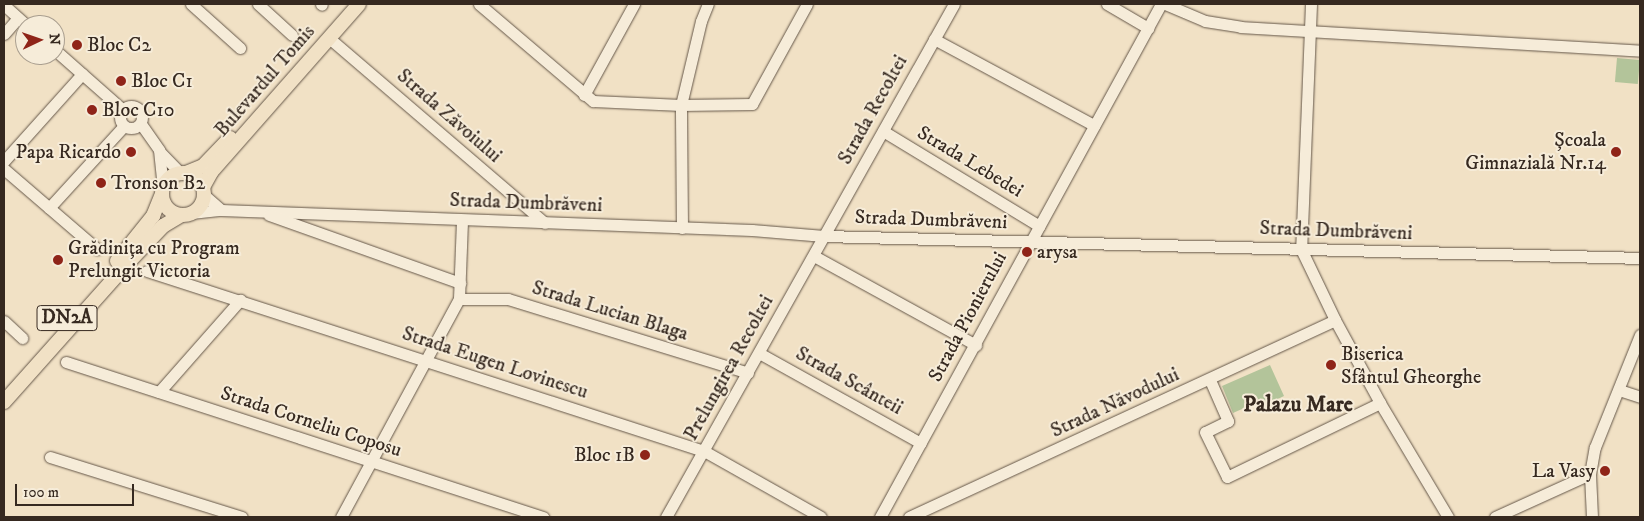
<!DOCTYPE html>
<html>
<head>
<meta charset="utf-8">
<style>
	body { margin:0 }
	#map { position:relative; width:1644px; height:521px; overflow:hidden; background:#f1e1c5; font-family:"IM FELL DW Pica",serif }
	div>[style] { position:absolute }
	.green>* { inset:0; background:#b3c49a; transform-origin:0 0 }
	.roads { filter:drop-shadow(0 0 1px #655749) drop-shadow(0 0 1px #655749) }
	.minor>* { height:11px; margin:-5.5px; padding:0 5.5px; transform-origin:5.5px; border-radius:5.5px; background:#f6ecd9 }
	.minor>.ring { margin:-5.5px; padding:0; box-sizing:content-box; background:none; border:11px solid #f6ecd9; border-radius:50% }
	.major>* { height:14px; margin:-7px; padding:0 7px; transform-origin:7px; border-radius:7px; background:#f1e1c5 }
	.major>.ring { margin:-7px; padding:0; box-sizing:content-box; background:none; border:14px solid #f1e1c5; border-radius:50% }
	.dots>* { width:14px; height:14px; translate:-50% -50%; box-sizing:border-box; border:2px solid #f6ecd9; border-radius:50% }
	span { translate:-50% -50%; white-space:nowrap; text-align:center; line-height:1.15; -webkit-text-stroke:4px #f6ecd9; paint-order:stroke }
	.shield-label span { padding:1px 4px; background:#f6ecd9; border:1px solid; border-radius:4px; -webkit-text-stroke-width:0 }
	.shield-label { font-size:19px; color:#362920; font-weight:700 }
	.poi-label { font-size:20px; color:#362920 }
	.left { translate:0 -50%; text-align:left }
	.right { translate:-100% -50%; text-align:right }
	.street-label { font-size:20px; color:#362920 }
	.quarter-label { font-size:22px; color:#362920; font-weight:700 }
	.frame { position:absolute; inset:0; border:5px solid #362920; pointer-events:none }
	.north { position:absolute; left:15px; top:15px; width:50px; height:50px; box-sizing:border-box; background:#f6ecd9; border:1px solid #a99e8f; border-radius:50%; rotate:87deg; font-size:14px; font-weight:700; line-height:20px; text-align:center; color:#362920 }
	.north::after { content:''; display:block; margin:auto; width:18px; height:22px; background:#8f2418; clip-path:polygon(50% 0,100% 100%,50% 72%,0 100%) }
	.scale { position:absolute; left:15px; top:484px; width:119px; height:22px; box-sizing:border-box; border:2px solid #362920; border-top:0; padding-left:6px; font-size:15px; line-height:18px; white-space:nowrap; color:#362920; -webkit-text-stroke:4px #f6ecd9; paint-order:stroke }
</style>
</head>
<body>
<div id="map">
	<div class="green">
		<i style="left:1617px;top:58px;width:23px;height:24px;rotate:5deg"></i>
		<i style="clip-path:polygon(1270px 365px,1284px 396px,1263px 406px,1260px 401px,1233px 413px,1222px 386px)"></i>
	</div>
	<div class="roads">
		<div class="minor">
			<i style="left:191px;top:4px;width:66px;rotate:41.9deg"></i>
			<i style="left:258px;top:4px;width:46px;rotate:42.4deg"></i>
			<i style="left:321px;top:4px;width:1px;rotate:45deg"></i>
			<i style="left:479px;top:4px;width:150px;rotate:40.4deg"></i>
			<i style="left:593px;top:101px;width:88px;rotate:2.6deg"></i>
			<i style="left:681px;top:105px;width:71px;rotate:-0.8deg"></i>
			<i style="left:752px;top:104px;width:114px;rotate:-61.2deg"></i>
			<i style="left:1107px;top:4px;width:48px;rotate:30.3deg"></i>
			<i style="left:1165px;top:4px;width:43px;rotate:23deg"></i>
			<i style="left:1205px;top:21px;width:36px;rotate:9deg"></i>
			<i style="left:1241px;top:27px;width:400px;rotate:3.4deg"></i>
			<i style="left:1311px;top:4px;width:245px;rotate:92.3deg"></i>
			<i style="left:1301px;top:249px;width:79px;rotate:64.4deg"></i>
			<i style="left:1335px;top:320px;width:94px;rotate:61.5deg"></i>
			<i style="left:1380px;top:403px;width:133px;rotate:59.2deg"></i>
			<i style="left:4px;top:5px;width:30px;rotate:42deg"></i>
			<i style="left:4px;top:34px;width:21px;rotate:-49deg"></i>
			<i style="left:329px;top:38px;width:284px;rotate:40.6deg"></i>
			<i style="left:934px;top:39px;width:182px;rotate:28.3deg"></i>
			<i style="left:55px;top:50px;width:89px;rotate:41.4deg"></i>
			<i style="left:584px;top:95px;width:104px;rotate:-61.2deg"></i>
			<i class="ring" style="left:120px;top:106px;width:11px;height:11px"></i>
			<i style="left:141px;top:124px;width:32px;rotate:55deg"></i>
			<i style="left:159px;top:150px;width:38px;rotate:84deg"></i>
			<i style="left:883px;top:131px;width:183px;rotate:31.3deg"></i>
			<i style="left:160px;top:152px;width:29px;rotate:46deg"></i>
			<i style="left:4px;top:161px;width:117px;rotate:-48.1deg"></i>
			<i style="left:4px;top:169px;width:123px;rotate:40.7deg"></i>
			<i style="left:204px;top:195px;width:23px;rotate:41deg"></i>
			<i style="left:49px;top:208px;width:111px;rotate:-47.6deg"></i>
			<i style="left:191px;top:213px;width:30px;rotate:-6deg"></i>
			<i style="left:221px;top:210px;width:531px;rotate:2.16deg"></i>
			<i style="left:752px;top:230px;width:72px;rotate:4.8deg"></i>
			<i style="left:824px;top:236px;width:816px;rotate:1.54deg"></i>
			<i style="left:269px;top:215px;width:203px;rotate:19.6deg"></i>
			<i style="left:682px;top:228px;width:123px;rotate:-90.5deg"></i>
			<i style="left:681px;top:105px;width:86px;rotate:-76.6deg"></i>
			<i style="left:701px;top:21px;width:18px;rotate:-68deg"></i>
			<i style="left:814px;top:256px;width:185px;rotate:28.8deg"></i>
			<i style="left:147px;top:271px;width:585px;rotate:17.91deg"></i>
			<i style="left:704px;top:451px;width:134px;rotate:29.4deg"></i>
			<i style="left:459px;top:299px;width:49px"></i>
			<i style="left:508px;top:299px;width:251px;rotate:17.1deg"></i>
			<i style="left:4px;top:321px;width:25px;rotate:43deg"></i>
			<i style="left:759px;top:353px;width:185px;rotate:29.1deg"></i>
			<i style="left:66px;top:362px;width:502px;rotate:18deg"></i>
			<i style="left:1210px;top:380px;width:45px;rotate:66.3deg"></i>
			<i style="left:1228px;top:421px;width:25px;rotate:154deg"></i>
			<i style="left:1205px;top:432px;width:50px;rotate:63.9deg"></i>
			<i style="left:1227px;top:477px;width:170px;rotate:-25.8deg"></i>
			<i style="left:1619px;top:390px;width:22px;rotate:18deg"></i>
			<i style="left:159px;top:392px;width:123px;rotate:-48.6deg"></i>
			<i style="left:50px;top:457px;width:201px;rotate:17.4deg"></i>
			<i style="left:341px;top:517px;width:248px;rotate:-61.6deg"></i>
			<i style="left:459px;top:299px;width:79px;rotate:-87.8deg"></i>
			<i style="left:666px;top:517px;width:588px;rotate:-60.69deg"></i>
			<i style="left:880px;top:517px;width:585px;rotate:-61.29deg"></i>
			<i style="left:909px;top:517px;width:469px;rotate:-24.8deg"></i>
			<i style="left:1495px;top:517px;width:104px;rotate:-24.4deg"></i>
			<i style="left:1592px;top:517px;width:43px;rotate:-92.7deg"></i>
			<i style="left:1590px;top:474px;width:27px;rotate:-80deg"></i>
			<i style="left:1595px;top:447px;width:121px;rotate:-68.1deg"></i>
		</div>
		<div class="major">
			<i style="left:186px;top:173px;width:18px;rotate:-22deg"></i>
			<i style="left:203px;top:166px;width:39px;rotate:-46deg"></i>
			<i class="ring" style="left:162px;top:173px;width:28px;height:28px"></i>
			<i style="left:203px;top:187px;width:18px;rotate:-61deg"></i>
			<i style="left:212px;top:171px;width:222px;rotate:-48.6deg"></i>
			<i style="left:117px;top:261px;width:58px;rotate:-51.3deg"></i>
			<i style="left:153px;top:216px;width:24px;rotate:-68deg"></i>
			<i style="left:4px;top:402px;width:182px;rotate:-48.3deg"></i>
			<i style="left:125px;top:266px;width:55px;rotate:-46.5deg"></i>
			<i style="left:163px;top:226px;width:21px;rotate:-31deg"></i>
		</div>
	</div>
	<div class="dots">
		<i style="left:77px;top:45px;background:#8f2418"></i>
		<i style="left:121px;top:81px;background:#8f2418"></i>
		<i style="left:92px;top:110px;background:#8f2418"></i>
		<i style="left:131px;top:152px;background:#8f2418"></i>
		<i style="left:1616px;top:152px;background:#8f2418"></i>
		<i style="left:101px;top:183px;background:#8f2418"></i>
		<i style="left:1027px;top:252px;background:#8f2418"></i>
		<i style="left:58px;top:260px;background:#8f2418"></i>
		<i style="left:1331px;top:365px;background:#8f2418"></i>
		<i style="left:645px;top:455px;background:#8f2418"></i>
		<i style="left:1605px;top:471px;background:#8f2418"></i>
	</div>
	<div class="shield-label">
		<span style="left:67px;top:318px">DN2A</span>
	</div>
	<div class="poi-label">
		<span class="left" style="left:87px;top:45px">Bloc C2</span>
		<span class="left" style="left:131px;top:81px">Bloc C1</span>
		<span class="left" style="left:102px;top:110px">Bloc C10</span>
		<span class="right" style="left:1606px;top:152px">Școala<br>Gimnazială Nr.14</span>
		<span class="right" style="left:121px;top:152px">Papa Ricardo</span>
		<span class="left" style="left:111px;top:183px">Tronson B2</span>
		<span class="left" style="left:68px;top:260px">Grădinița cu Program<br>Prelungit Victoria</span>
		<span class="left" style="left:1037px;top:252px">arysa</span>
		<span class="left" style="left:1341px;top:366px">Biserica<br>Sfântul Gheorghe</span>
		<span class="right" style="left:635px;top:455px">Bloc 1B</span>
		<span class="right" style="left:1595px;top:471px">La Vasy</span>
	</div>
	<div class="street-label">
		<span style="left:265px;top:81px;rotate:-49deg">Bulevardul Tomis</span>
		<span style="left:873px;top:110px;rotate:-61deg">Strada Recoltei</span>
		<span style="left:449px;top:116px;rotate:41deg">Strada Zăvoiului</span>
		<span style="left:970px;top:162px;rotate:31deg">Strada Lebedei</span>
		<span style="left:526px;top:203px;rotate:2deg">Strada Dumbrăveni</span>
		<span style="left:931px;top:220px;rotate:2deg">Strada Dumbrăveni</span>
		<span style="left:1336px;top:231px;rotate:2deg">Strada Dumbrăveni</span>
		<span style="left:610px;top:311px;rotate:17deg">Strada Lucian Blaga</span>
		<span style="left:968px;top:317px;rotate:-62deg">Strada Pionierului</span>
		<span style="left:495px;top:363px;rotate:18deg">Strada Eugen Lovinescu</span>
		<span style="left:729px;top:368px;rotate:-61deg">Prelungirea Recoltei</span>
		<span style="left:849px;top:381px;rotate:29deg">Strada Scânteii</span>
		<span style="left:1115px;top:403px;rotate:-25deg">Strada Năvodului</span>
		<span style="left:311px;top:422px;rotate:18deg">Strada Corneliu Coposu</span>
	</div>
	<div class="quarter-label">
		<span style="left:1298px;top:405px">Palazu Mare</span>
	</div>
	<div class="frame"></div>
	<div class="north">N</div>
	<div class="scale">100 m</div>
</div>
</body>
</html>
